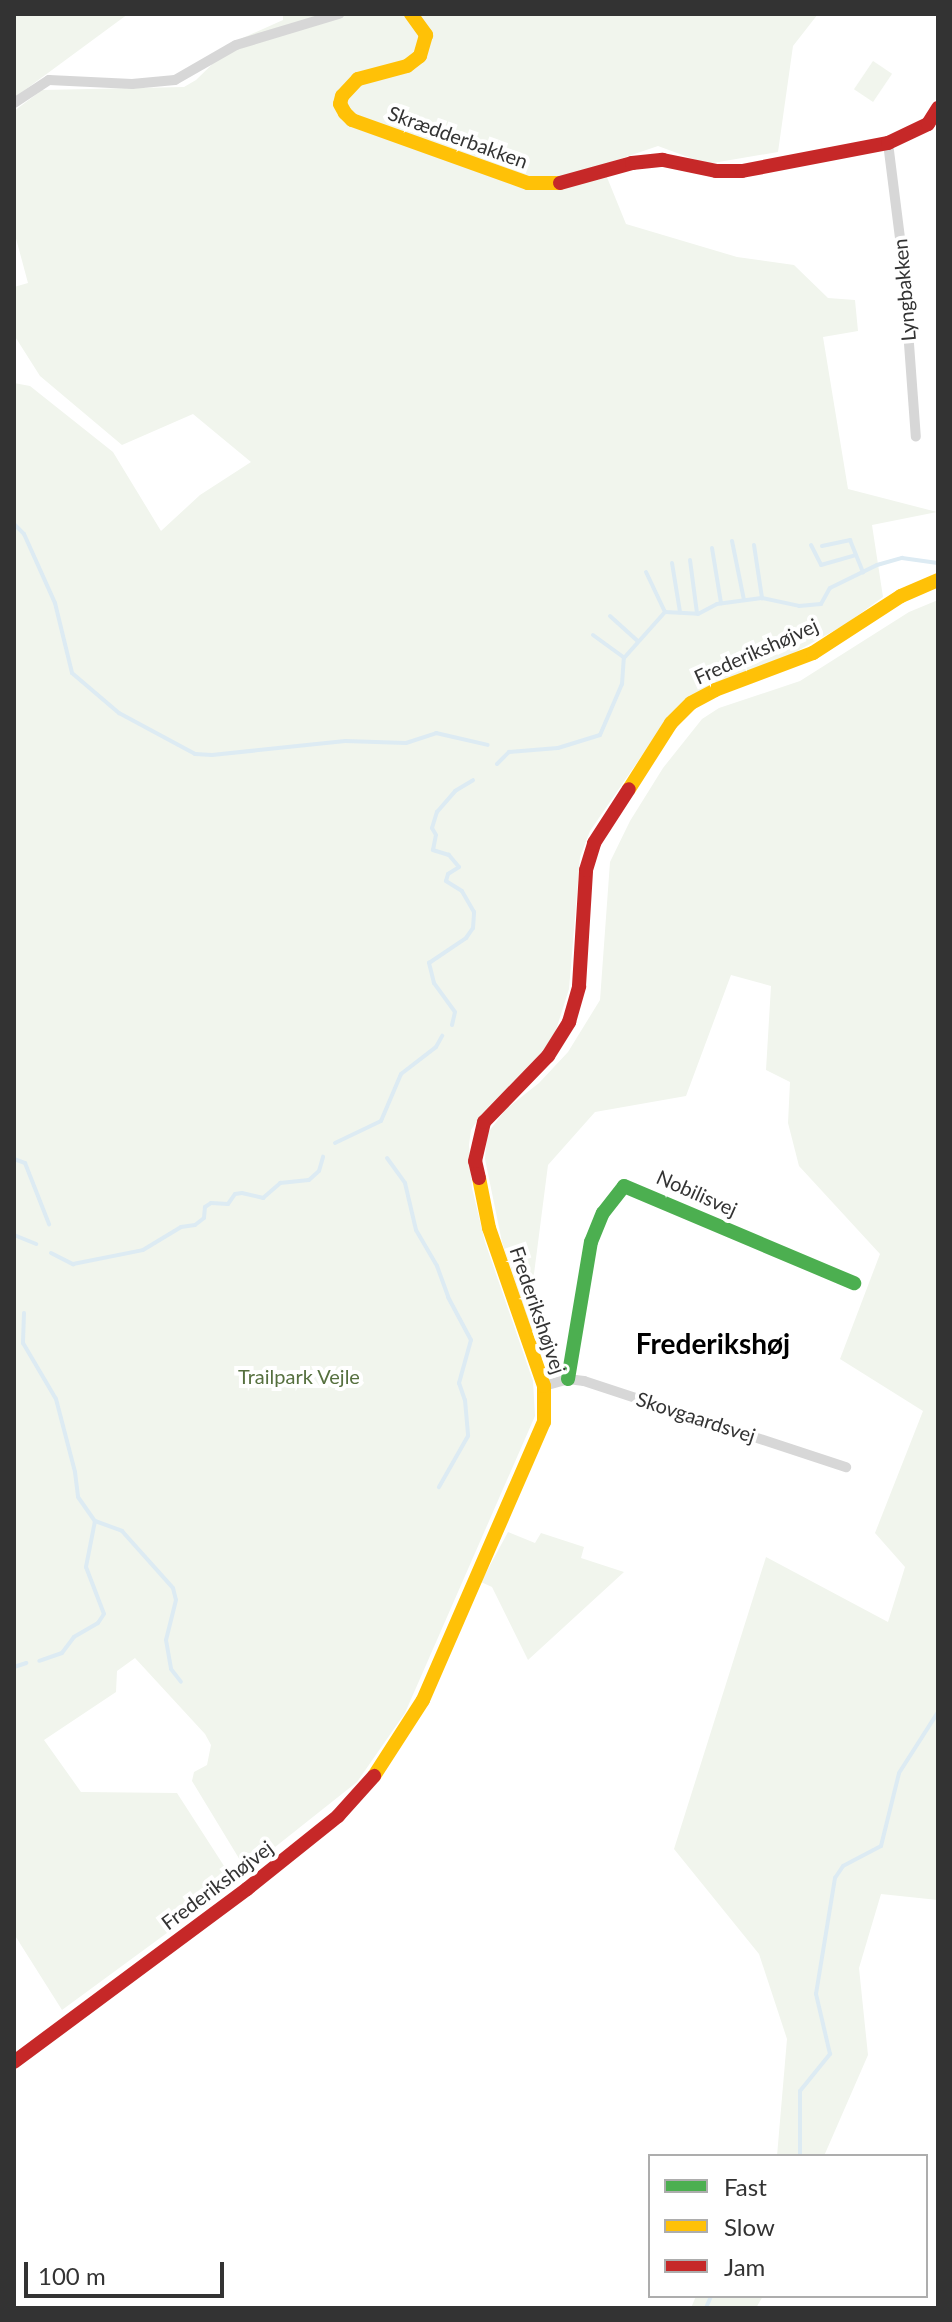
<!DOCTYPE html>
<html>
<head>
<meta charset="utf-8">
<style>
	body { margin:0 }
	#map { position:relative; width:952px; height:2322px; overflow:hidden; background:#fff; font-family:Lato,sans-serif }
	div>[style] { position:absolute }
	.green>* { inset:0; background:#f1f5ed; transform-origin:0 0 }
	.stream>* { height:4px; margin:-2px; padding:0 2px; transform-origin:2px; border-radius:2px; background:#ddebf3 }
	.street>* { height:10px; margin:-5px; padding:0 5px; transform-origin:5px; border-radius:5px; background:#d7d7d7 }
	.fast>* { height:14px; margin:-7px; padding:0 7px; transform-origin:7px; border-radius:7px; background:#4caf50 }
	.slow>* { height:14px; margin:-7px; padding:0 7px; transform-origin:7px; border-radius:7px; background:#ffc107 }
	.jam>* { height:14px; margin:-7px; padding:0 7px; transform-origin:7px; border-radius:7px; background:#c62828 }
	span { translate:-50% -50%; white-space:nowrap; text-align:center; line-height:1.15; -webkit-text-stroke:8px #fff; paint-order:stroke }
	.street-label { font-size:20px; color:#333 }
	.park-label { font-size:20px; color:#56703f }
	.district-label { font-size:28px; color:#000; font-weight:700 }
	.frame { position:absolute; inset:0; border:16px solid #333; pointer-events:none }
	.legend { position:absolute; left:648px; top:2154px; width:280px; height:144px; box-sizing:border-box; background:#fff; border:2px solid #adadad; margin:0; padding:10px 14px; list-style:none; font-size:24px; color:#333 }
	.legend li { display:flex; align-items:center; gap:16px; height:40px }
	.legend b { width:40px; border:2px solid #adadad }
	.scale { position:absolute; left:24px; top:2262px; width:200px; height:36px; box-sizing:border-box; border:4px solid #333; border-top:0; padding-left:10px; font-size:24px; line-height:28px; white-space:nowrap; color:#333; -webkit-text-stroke:6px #fff; paint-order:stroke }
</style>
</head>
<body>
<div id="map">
	<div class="green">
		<i style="clip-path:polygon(14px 14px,128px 14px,14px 98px)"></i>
		<i style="clip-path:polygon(283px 14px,818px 14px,793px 46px,778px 152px,707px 164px,658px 146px,602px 165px,626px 224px,737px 257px,794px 265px,828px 298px,855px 300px,858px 331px,823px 337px,848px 489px,937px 512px,872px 525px,883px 597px,846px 624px,783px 659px,689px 696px,671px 713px,590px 831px,580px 857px,569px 989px,555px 1033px,543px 1051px,479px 1118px,471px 1130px,469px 1145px,472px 1188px,485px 1242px,533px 1381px,535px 1416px,405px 1713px,357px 1782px,246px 1870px,192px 1781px,194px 1772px,207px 1765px,211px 1745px,205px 1734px,135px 1658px,117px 1671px,116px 1692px,44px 1740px,81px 1792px,177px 1793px,235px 1883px,62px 2010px,14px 1934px,14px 383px,30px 386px,113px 452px,161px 531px,200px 495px,251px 462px,193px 414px,122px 445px,40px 376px,14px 335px,14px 287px,28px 283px,14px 231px,14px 111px,42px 90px,184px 87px,196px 80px,236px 41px,283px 20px)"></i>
		<i style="left:873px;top:61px;width:23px;height:34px;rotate:34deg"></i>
		<i style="clip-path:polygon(938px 600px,938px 1900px,881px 1894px,859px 1968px,868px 2055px,824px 2156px,777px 2156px,787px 2039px,759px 1954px,674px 1849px,766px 1557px,888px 1622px,905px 1567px,875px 1533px,923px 1411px,840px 1359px,880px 1254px,799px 1166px,788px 1123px,790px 1082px,766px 1070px,771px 986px,731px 975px,686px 1096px,595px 1112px,548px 1165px,530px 1305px,543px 1334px,546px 1359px,541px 1358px,502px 1242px,485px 1159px,487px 1134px,506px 1109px,539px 1083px,568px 1052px,600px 1000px,610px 862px,630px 821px,663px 768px,702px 719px,719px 708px,800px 681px,909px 612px)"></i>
		<i style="clip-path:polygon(508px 1532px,535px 1543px,541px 1533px,584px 1547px,581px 1558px,624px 1572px,528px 1660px,492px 1587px,481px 1582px)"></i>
		<i style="clip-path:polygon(696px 2296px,763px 2296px,756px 2308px,691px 2308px)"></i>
	</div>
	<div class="stream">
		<i style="left:14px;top:524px;width:14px;rotate:45deg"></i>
		<i style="left:24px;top:534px;width:76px;rotate:65.8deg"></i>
		<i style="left:55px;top:603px;width:72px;rotate:76.3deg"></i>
		<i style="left:72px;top:673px;width:62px;rotate:40.4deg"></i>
		<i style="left:119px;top:713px;width:86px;rotate:28.3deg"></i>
		<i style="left:195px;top:754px;width:17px;rotate:3deg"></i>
		<i style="left:212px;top:755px;width:134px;rotate:-6deg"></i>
		<i style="left:345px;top:741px;width:61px;rotate:1.9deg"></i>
		<i style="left:406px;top:743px;width:32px;rotate:-18deg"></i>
		<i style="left:436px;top:733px;width:53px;rotate:13deg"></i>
		<i style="left:732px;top:541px;width:60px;rotate:78.5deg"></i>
		<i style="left:754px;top:545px;width:54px;rotate:81.4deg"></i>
		<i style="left:811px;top:545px;width:22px;rotate:63deg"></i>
		<i style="left:821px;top:565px;width:36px;rotate:-16deg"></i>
		<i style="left:822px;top:546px;width:29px;rotate:-12deg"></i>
		<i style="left:850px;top:540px;width:35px;rotate:68deg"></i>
		<i style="left:712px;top:548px;width:56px;rotate:80.7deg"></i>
		<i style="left:690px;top:560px;width:53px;rotate:82.5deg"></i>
		<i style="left:672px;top:563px;width:50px;rotate:80.7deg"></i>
		<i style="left:646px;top:572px;width:44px;rotate:64.6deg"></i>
		<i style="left:610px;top:616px;width:38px;rotate:42deg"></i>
		<i style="left:593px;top:635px;width:37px;rotate:36deg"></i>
		<i style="left:497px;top:764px;width:17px;rotate:-45deg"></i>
		<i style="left:509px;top:752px;width:49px;rotate:-4.7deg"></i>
		<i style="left:558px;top:748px;width:44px;rotate:-17.2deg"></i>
		<i style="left:600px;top:735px;width:56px;rotate:-66.7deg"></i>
		<i style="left:622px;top:684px;width:26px;rotate:-86deg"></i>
		<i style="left:624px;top:658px;width:62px;rotate:-48.3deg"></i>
		<i style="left:665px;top:612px;width:33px;rotate:3deg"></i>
		<i style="left:698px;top:614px;width:21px;rotate:-28deg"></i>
		<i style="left:717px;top:604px;width:45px;rotate:-7.6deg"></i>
		<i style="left:762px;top:598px;width:38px;rotate:12deg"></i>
		<i style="left:799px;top:606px;width:22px;rotate:-5deg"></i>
		<i style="left:821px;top:604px;width:18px;rotate:-61deg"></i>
		<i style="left:830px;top:588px;width:52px;rotate:-26.1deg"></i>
		<i style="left:877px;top:565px;width:26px;rotate:-16deg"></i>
		<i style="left:902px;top:558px;width:36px;rotate:8deg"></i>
		<i style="left:452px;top:1025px;width:13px;rotate:-77deg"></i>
		<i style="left:455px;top:1012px;width:36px;rotate:-126deg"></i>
		<i style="left:434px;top:983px;width:21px;rotate:-104deg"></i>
		<i style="left:429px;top:963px;width:45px;rotate:-34deg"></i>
		<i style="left:466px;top:938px;width:12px;rotate:-55deg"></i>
		<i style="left:473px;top:928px;width:16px;rotate:-86deg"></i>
		<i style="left:474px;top:912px;width:24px;rotate:-120deg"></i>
		<i style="left:462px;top:891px;width:19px;rotate:-148deg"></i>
		<i style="left:446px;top:881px;width:7px;rotate:-74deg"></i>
		<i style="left:448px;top:874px;width:13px;rotate:-32deg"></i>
		<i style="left:459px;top:867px;width:16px;rotate:-130deg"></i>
		<i style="left:449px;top:855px;width:17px;rotate:-163deg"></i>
		<i style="left:433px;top:850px;width:15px;rotate:-79deg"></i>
		<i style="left:436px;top:835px;width:8px;rotate:-120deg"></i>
		<i style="left:432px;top:828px;width:17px;rotate:-73deg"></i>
		<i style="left:437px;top:812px;width:28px;rotate:-49deg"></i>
		<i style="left:455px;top:791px;width:21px;rotate:-31deg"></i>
		<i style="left:335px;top:1143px;width:51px;rotate:-25.6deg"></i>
		<i style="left:381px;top:1121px;width:51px;rotate:-66.9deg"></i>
		<i style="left:401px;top:1074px;width:44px;rotate:-37.6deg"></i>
		<i style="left:436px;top:1047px;width:13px;rotate:-61deg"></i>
		<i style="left:387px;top:1158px;width:31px;rotate:54deg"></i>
		<i style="left:405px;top:1183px;width:48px;rotate:76.8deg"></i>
		<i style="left:416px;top:1230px;width:42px;rotate:59.7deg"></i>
		<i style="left:437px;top:1266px;width:33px;rotate:70deg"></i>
		<i style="left:448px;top:1297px;width:49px;rotate:61.9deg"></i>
		<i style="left:471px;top:1340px;width:45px;rotate:105.6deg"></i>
		<i style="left:459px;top:1383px;width:18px;rotate:71deg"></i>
		<i style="left:465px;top:1400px;width:36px;rotate:85deg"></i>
		<i style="left:468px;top:1436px;width:59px;rotate:119.6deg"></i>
		<i style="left:14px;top:1159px;width:12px;rotate:20deg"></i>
		<i style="left:25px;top:1163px;width:66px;rotate:68.5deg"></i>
		<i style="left:14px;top:1235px;width:24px;rotate:22deg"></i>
		<i style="left:51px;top:1253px;width:25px;rotate:27deg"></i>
		<i style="left:73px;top:1264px;width:71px;rotate:-11.3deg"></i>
		<i style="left:143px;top:1250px;width:44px;rotate:-31.2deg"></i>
		<i style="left:181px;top:1227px;width:14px;rotate:-8deg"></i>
		<i style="left:195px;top:1225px;width:11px;rotate:-38deg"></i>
		<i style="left:204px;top:1218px;width:11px;rotate:-85deg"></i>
		<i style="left:205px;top:1207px;width:7px;rotate:-34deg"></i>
		<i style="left:211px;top:1203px;width:17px;rotate:3deg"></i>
		<i style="left:228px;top:1204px;width:12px;rotate:-55deg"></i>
		<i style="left:235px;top:1194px;width:7px;rotate:-8deg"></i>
		<i style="left:242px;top:1193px;width:22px;rotate:13deg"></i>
		<i style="left:263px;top:1198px;width:23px;rotate:-41deg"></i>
		<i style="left:280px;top:1183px;width:29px;rotate:-6deg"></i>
		<i style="left:309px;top:1180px;width:13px;rotate:-42deg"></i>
		<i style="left:319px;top:1171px;width:15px;rotate:-74deg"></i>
		<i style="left:24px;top:1313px;width:30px;rotate:92deg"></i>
		<i style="left:23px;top:1343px;width:65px;rotate:59.5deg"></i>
		<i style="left:56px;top:1399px;width:75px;rotate:75.4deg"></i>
		<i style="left:75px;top:1472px;width:25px;rotate:83deg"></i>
		<i style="left:78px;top:1497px;width:29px;rotate:55deg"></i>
		<i style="left:95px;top:1521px;width:47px;rotate:101.1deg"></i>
		<i style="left:86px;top:1567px;width:50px;rotate:69deg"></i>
		<i style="left:104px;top:1614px;width:11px;rotate:124deg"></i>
		<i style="left:98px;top:1623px;width:28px;rotate:150deg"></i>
		<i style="left:74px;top:1637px;width:20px;rotate:127deg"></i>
		<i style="left:62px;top:1653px;width:24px;rotate:161deg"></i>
		<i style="left:95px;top:1521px;width:29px;rotate:20deg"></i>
		<i style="left:122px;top:1531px;width:76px;rotate:48.2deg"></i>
		<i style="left:173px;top:1588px;width:12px;rotate:76deg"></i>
		<i style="left:176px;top:1600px;width:41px;rotate:104deg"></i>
		<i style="left:166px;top:1640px;width:29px;rotate:80deg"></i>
		<i style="left:171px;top:1669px;width:16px;rotate:52deg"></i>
		<i style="left:14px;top:1667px;width:13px;rotate:-18deg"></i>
		<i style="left:800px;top:2156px;width:65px;rotate:-90deg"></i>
		<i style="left:800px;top:2091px;width:48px;rotate:-51deg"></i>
		<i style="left:830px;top:2054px;width:62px;rotate:-103.1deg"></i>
		<i style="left:816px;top:1994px;width:118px;rotate:-80.7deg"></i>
		<i style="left:835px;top:1878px;width:14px;rotate:-56deg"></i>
		<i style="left:843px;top:1866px;width:43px;rotate:-27.8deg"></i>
		<i style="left:881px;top:1846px;width:75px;rotate:-76.1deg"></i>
		<i style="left:899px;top:1773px;width:72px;rotate:-57.4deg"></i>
		<i style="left:706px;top:2308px;width:13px;rotate:-67deg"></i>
	</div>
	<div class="street">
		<i style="left:14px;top:103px;width:42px;rotate:-33.3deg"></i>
		<i style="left:49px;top:80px;width:83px;rotate:2.8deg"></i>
		<i style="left:132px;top:84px;width:43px;rotate:-5.3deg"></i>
		<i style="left:175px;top:80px;width:70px;rotate:-29.8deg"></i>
		<i style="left:236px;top:45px;width:108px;rotate:-16.8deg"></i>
		<i style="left:888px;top:143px;width:120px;rotate:82.8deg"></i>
		<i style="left:903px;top:262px;width:175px;rotate:85.8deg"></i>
		<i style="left:544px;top:1386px;width:25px;rotate:-16deg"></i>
		<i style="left:568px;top:1379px;width:16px;rotate:7deg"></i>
		<i style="left:584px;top:1381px;width:276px;rotate:18.2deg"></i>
	</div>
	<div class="fast">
		<i style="left:568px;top:1379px;width:139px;rotate:-80.5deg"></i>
		<i style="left:591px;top:1242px;width:31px;rotate:-68deg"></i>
		<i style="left:603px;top:1213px;width:34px;rotate:-52deg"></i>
		<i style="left:624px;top:1186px;width:250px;rotate:22.9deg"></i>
	</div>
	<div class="slow">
		<i style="left:411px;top:14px;width:26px;rotate:54deg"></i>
		<i style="left:426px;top:35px;width:22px;rotate:106deg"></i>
		<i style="left:420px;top:56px;width:16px;rotate:142deg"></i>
		<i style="left:407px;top:66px;width:51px;rotate:165.1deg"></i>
		<i style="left:358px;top:79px;width:23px;rotate:133deg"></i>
		<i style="left:342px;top:96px;width:8px;rotate:104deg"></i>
		<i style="left:340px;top:104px;width:10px;rotate:61deg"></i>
		<i style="left:345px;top:113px;width:10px;rotate:45deg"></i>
		<i style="left:352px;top:120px;width:187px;rotate:19.7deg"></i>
		<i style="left:528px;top:183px;width:32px"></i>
		<i style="left:629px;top:789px;width:78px;rotate:-57.5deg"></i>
		<i style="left:671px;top:723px;width:28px;rotate:-45deg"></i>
		<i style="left:691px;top:703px;width:27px;rotate:-28deg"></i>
		<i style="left:715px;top:690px;width:105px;rotate:-20.7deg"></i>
		<i style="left:813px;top:653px;width:105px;rotate:-32.9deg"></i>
		<i style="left:901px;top:596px;width:40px;rotate:-23.4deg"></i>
		<i style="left:374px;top:1776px;width:90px;rotate:-57.2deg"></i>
		<i style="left:423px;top:1700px;width:303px;rotate:-66.5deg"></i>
		<i style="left:544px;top:1422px;width:36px;rotate:-90deg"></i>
		<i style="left:544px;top:1386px;width:167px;rotate:-109.2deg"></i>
		<i style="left:489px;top:1228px;width:51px;rotate:-101.3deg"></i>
	</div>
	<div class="jam">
		<i style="left:560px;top:183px;width:75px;rotate:-15.5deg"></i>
		<i style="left:632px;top:163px;width:31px;rotate:-6deg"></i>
		<i style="left:663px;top:160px;width:54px;rotate:11.7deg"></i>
		<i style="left:716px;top:171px;width:26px"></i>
		<i style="left:742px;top:171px;width:149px;rotate:-10.9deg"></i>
		<i style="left:888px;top:143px;width:44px;rotate:-25.4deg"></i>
		<i style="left:928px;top:124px;width:19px;rotate:-58deg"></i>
		<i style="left:479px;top:1178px;width:17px;rotate:-103deg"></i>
		<i style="left:475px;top:1161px;width:40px;rotate:-77deg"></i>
		<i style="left:484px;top:1122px;width:92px;rotate:-45.9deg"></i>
		<i style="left:548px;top:1056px;width:40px;rotate:-58deg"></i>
		<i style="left:569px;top:1022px;width:37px;rotate:-74deg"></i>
		<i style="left:579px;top:986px;width:116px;rotate:-86.5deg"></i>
		<i style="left:586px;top:870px;width:28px;rotate:-73deg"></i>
		<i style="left:594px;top:843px;width:64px;rotate:-57.1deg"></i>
		<i style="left:14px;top:2062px;width:290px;rotate:-36.6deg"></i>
		<i style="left:247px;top:1889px;width:117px;rotate:-38.7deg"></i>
		<i style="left:338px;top:1816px;width:54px;rotate:-48deg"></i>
	</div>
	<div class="street-label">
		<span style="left:458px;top:137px;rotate:20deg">Skrædderbakken</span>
		<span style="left:904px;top:290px;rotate:-95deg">Lyngbakken</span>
		<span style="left:756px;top:651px;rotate:-24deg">Frederikshøjvej</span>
		<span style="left:697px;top:1193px;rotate:24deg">Nobilisvej</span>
		<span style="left:538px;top:1310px;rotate:71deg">Frederikshøjvej</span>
		<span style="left:696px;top:1417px;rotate:18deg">Skovgaardsvej</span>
		<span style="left:217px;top:1885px;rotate:-37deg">Frederikshøjvej</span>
	</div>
	<div class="park-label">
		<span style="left:299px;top:1376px">Trailpark Vejle</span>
	</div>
	<div class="district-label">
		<span style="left:713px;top:1343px">Frederikshøj</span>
	</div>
	<div class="frame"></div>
	<ul class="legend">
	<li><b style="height:10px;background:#4caf50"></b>Fast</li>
	<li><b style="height:10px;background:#ffc107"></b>Slow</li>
	<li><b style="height:10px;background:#c62828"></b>Jam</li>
	</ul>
	<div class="scale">100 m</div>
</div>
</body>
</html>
